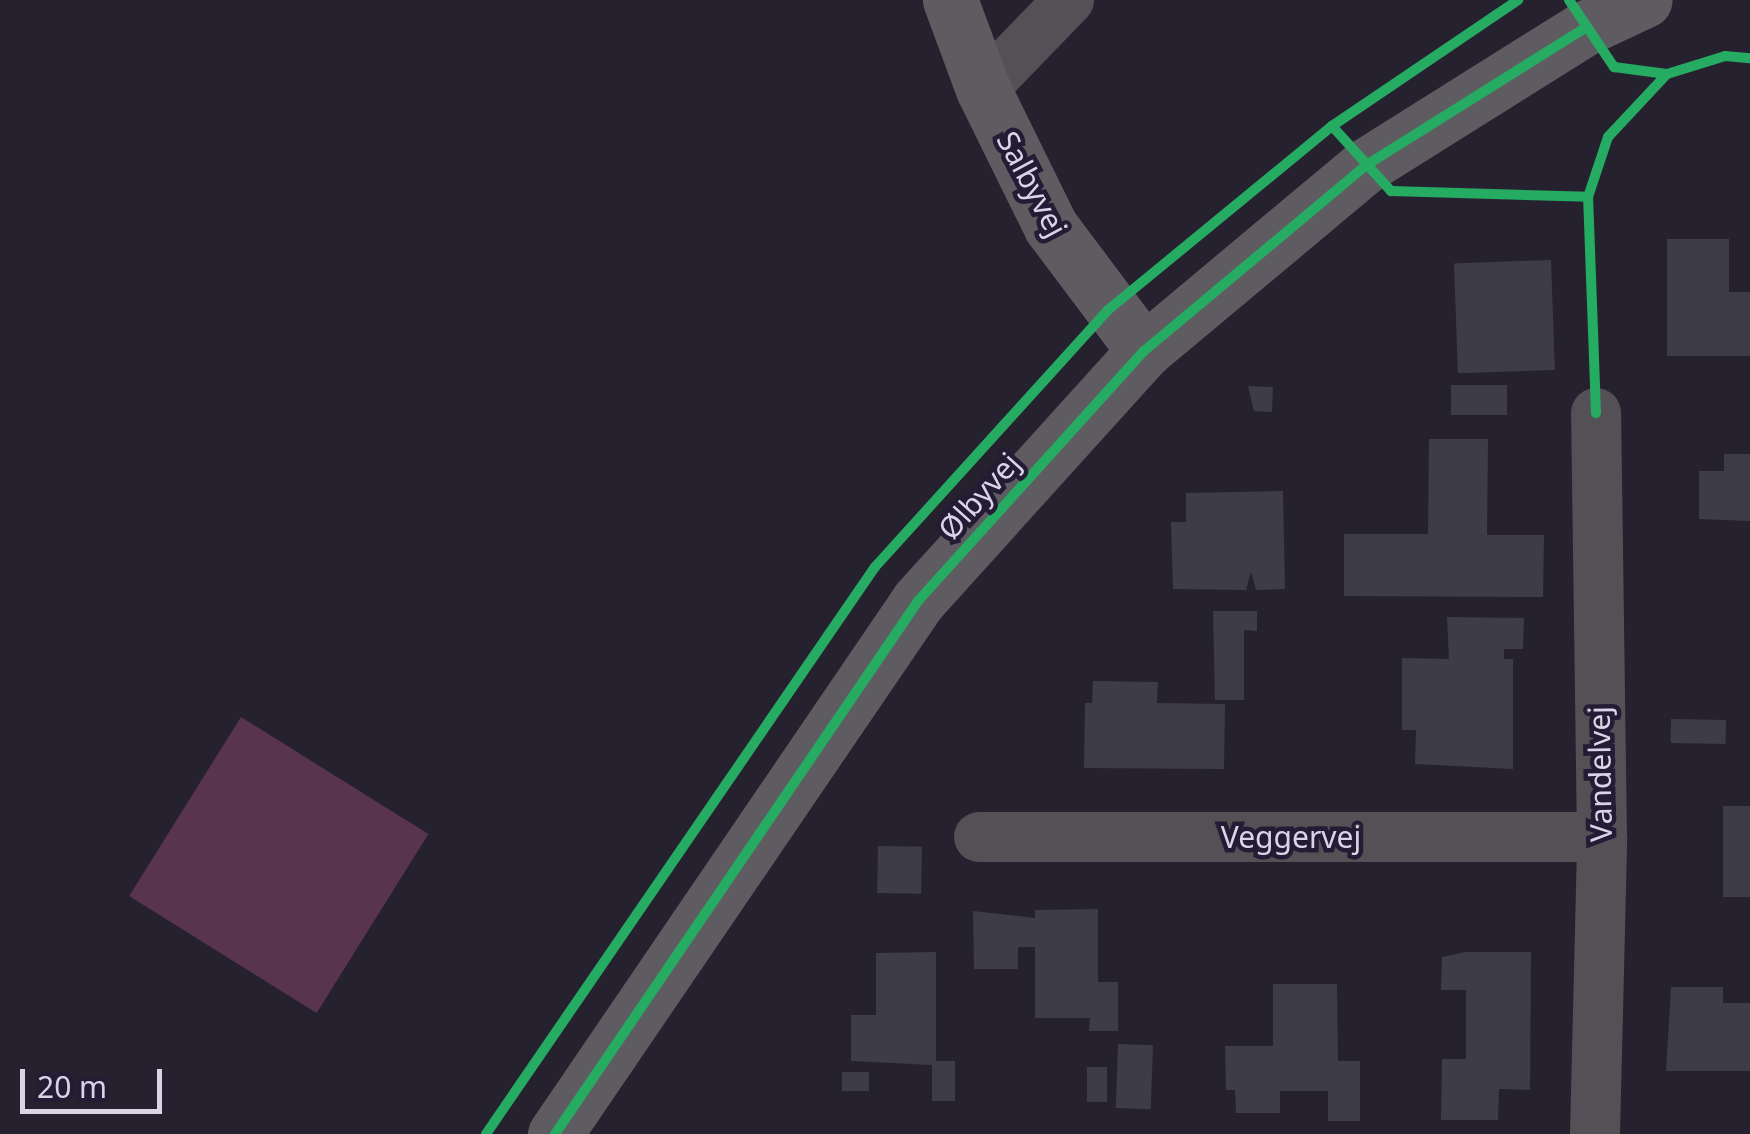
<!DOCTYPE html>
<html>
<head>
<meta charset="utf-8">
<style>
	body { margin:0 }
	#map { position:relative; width:1750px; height:1134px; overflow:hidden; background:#26212f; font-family:"Noto Sans",sans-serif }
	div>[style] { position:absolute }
	.green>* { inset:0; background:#59344f; transform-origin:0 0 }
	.building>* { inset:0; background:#3d3c48; transform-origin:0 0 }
	.street>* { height:50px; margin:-25px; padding:0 25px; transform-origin:25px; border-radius:25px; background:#545156 }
	.secondary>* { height:55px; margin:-27.5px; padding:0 27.5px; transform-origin:27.5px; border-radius:27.5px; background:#5f5c61 }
	.cycleway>* { height:10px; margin:-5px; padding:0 5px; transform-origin:5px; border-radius:5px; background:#26ab63 }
	span { translate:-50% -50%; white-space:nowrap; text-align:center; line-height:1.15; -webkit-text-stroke:9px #241b35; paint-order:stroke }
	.street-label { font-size:30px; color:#d9d4e6 }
	.scale { position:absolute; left:20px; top:1069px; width:142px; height:45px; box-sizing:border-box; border:5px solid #d9d4e6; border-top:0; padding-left:12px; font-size:30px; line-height:35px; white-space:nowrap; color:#d9d4e6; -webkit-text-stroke:8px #241b35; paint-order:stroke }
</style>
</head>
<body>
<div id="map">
	<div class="green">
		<i style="left:241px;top:717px;width:221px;height:211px;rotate:32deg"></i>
	</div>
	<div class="building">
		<i style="clip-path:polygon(1667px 239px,1729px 239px,1729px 292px,1750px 292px,1750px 356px,1667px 356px)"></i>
		<i style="left:1551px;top:260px;width:110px;height:97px;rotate:88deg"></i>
		<i style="left:1507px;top:385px;width:30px;height:56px;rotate:90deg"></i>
		<i style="clip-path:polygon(1248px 386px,1273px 387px,1272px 412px,1254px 411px)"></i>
		<i style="clip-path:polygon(1429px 439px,1488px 439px,1487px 535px,1544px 535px,1543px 597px,1344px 596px,1344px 534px,1428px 534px)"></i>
		<i style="clip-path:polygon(1724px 454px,1750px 454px,1750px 521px,1699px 519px,1699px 471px,1724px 471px)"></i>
		<i style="clip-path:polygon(1283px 491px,1285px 589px,1256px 590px,1251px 572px,1246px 590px,1173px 589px,1171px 522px,1186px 522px,1186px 493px)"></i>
		<i style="clip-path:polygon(1213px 611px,1257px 611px,1257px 631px,1244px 630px,1244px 700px,1215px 700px)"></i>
		<i style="clip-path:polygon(1447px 617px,1524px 618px,1523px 649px,1504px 649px,1504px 659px,1513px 659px,1513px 769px,1415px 764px,1416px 730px,1402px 730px,1402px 658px,1449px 659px)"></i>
		<i style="clip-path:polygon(1093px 681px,1158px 682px,1157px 703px,1225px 704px,1224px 769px,1084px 768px,1085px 703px,1092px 703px)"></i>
		<i style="left:1671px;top:719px;width:55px;height:24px;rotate:1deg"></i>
		<i style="left:1723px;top:806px;width:27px;height:91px"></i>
		<i style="left:878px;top:846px;width:44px;height:47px;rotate:1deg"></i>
		<i style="clip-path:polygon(1098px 909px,1098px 982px,1118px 982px,1118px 1031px,1089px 1031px,1090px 1018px,1035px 1018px,1035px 947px,1018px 947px,1018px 969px,974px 969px,973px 911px,1035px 918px,1035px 910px)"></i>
		<i style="clip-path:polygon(936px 952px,936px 1061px,955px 1061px,955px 1101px,932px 1101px,932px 1065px,851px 1061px,851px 1015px,876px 1015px,876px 953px)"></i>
		<i style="clip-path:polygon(1466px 952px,1531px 952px,1530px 1090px,1499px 1089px,1498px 1120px,1441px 1120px,1442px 1059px,1466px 1059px,1466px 990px,1441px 990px,1442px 957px)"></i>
		<i style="clip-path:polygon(1273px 984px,1337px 984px,1338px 1061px,1360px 1061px,1360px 1121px,1328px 1121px,1328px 1091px,1280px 1091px,1280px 1113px,1236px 1113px,1235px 1090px,1226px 1090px,1225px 1046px,1273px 1046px)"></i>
		<i style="clip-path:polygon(1671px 987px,1723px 987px,1723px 1003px,1750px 1003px,1750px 1071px,1666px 1071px)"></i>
		<i style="left:1118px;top:1044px;width:35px;height:64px;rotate:2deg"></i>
		<i style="left:1087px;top:1067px;width:20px;height:35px"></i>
		<i style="left:842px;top:1072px;width:27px;height:19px"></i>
	</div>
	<div class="street">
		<i style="left:983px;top:89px;width:124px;rotate:-46deg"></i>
		<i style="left:979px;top:837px;width:623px"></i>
		<i style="left:1595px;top:1134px;width:297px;rotate:-88.6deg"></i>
		<i style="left:1602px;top:837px;width:424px;rotate:-90.8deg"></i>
	</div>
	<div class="secondary">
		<i style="left:950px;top:0;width:95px;rotate:69.7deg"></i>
		<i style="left:983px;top:89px;width:154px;rotate:63.8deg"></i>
		<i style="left:1051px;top:227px;width:155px;rotate:53.1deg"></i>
		<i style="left:555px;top:1134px;width:645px;rotate:-55.74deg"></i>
		<i style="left:918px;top:601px;width:337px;rotate:-47.9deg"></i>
		<i style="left:1144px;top:351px;width:288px;rotate:-39.9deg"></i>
		<i style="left:1365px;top:166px;width:257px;rotate:-32.1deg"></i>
		<i style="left:1583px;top:29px;width:68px;rotate:-25.1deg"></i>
	</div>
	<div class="cycleway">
		<i style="left:1569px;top:0;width:81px;rotate:56.1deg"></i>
		<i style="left:1614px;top:67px;width:53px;rotate:7.5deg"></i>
		<i style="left:1332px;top:126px;width:88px;rotate:47.8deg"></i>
		<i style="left:1391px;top:191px;width:197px;rotate:1.7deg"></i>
		<i style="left:1596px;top:413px;width:216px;rotate:-92.1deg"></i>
		<i style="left:1588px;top:197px;width:63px;rotate:-71.6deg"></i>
		<i style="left:1608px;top:137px;width:86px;rotate:-46.9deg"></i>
		<i style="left:1667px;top:74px;width:61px;rotate:-17.2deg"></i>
		<i style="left:1725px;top:56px;width:25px;rotate:5deg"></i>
		<i style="left:486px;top:1134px;width:688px;rotate:-55.55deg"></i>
		<i style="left:875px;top:567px;width:347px;rotate:-47.8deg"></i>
		<i style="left:1108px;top:310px;width:290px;rotate:-39.4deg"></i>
		<i style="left:1332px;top:126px;width:225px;rotate:-34.1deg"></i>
		<i style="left:555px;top:1134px;width:645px;rotate:-55.74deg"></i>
		<i style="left:918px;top:601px;width:337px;rotate:-47.9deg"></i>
		<i style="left:1144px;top:351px;width:288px;rotate:-39.9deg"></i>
		<i style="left:1365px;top:166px;width:257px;rotate:-32.1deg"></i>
	</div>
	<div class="street-label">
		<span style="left:1032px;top:184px;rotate:62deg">Salbyvej</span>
		<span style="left:979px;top:496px;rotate:-48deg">Ølbyvej</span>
		<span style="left:1600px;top:774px;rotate:-91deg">Vandelvej</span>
		<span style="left:1291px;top:837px">Veggervej</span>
	</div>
	<div class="scale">20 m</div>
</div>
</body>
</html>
